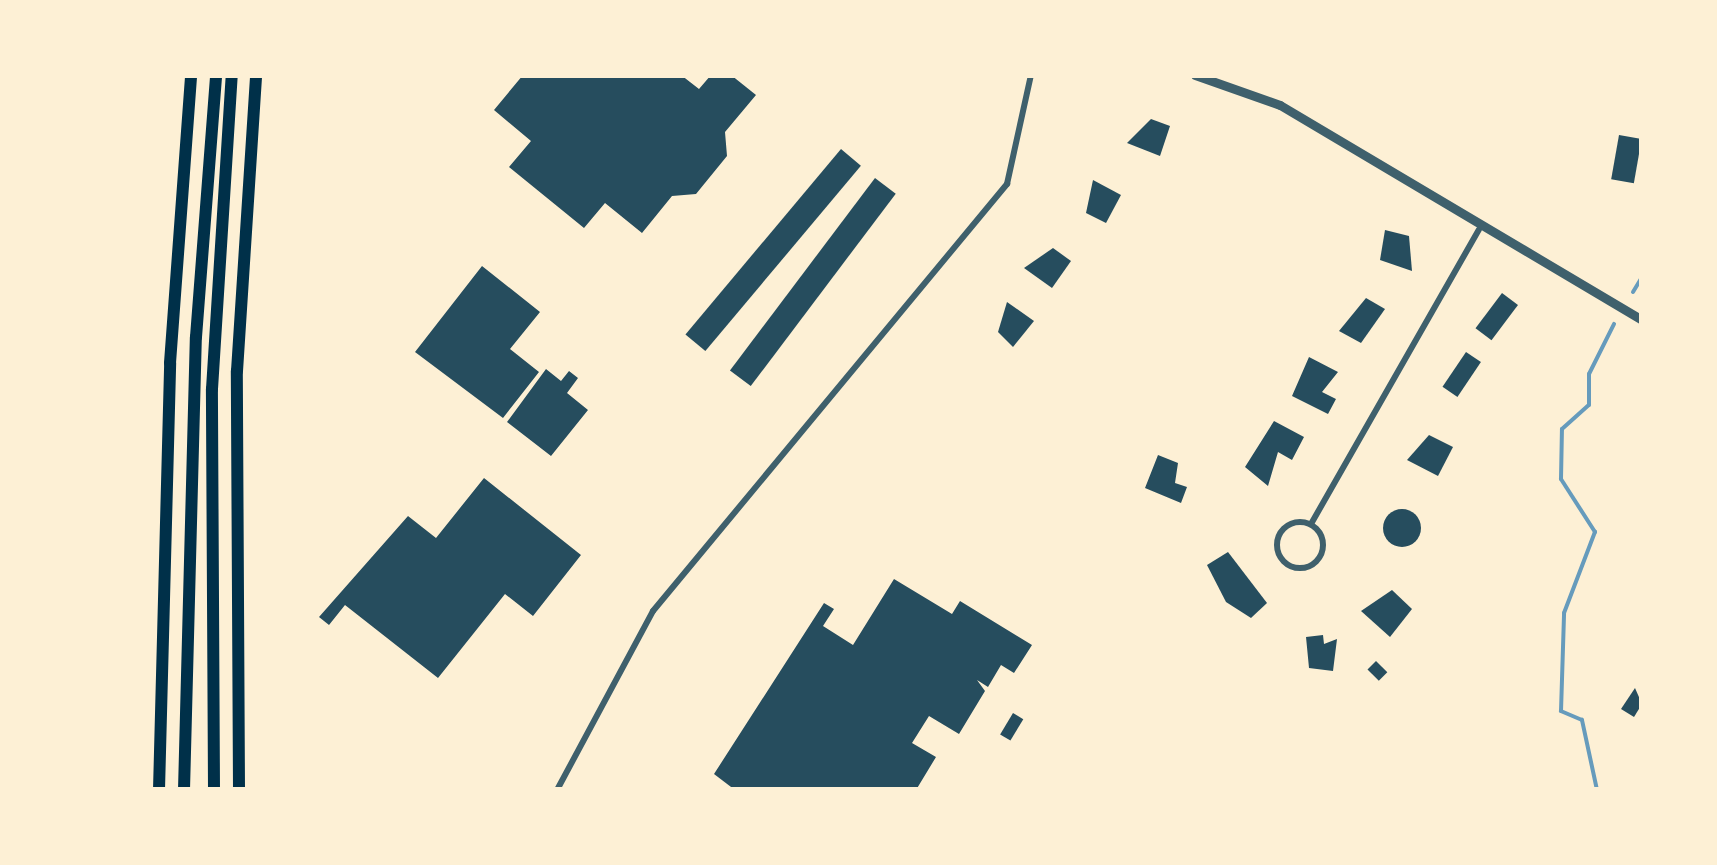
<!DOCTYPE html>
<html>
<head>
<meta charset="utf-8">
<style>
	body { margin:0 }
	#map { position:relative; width:1717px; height:865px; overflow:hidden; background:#fdf0d5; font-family:"IBM Plex Sans",sans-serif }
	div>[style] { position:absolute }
	.stream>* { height:4px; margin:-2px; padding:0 2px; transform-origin:2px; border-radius:2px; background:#669bbc }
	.building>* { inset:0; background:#264d5e; transform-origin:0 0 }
	.round { border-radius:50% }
	.minor>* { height:6px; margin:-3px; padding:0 3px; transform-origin:3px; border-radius:3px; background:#3f606c }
	.minor>.ring { margin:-3px; padding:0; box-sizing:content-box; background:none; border:6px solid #3f606c; border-radius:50% }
	.tertiary>* { height:9px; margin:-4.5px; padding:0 4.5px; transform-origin:4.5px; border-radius:4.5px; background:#3f606c }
	.motorway>* { height:12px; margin:-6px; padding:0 6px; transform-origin:6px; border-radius:6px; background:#003049 }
	span { translate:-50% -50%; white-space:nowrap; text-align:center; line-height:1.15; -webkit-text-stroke:8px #fdf0d5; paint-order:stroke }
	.frame { position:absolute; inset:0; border:78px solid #fdf0d5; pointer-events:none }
</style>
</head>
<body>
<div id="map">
	<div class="stream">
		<i style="left:1633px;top:292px;width:17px;rotate:-59deg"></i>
		<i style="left:1597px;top:790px;width:72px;rotate:-102.1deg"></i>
		<i style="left:1582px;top:720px;width:23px;rotate:-157deg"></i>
		<i style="left:1561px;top:711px;width:98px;rotate:-88.2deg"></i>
		<i style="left:1564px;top:613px;width:87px;rotate:-69.1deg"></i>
		<i style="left:1595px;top:532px;width:63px;rotate:-122.7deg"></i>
		<i style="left:1561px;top:479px;width:50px;rotate:-88.9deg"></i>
		<i style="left:1562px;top:429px;width:36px;rotate:-42deg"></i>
		<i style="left:1589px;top:405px;width:31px;rotate:-90deg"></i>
		<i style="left:1589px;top:374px;width:56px;rotate:-63.4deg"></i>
	</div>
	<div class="building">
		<i style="clip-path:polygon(523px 75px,681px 75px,699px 89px,711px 75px,731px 75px,756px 95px,725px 132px,727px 156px,696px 194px,672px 196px,642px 233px,605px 203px,584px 228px,509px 167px,531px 141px,494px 110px)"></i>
		<i style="clip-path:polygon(1151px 119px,1170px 126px,1160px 156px,1127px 143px)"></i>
		<i style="left:1619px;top:135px;width:23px;height:45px;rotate:10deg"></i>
		<i style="left:841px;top:149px;width:26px;height:242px;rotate:40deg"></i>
		<i style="left:875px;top:178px;width:26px;height:241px;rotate:37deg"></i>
		<i style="clip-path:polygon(1093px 180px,1121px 195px,1106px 223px,1086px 213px)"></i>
		<i style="clip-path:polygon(1385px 230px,1409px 236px,1412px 271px,1380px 260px)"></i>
		<i style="clip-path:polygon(1053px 248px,1071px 261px,1052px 288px,1024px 268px)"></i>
		<i style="clip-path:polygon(482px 266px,540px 312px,510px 349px,539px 372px,503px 418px,415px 352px)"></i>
		<i style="left:1502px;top:293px;width:20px;height:44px;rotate:37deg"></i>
		<i style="clip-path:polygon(1366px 298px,1385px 309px,1361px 343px,1339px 331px)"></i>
		<i style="clip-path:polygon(1007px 302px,1034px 321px,1013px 347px,998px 332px)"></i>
		<i style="left:1466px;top:352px;width:18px;height:42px;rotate:34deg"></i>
		<i style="clip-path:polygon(1309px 357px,1338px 372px,1322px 392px,1336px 399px,1328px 414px,1292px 396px)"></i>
		<i style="clip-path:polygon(546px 369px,561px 381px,569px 371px,578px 378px,567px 393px,588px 410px,551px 456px,507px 422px)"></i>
		<i style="clip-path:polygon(1274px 421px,1304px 437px,1292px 460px,1278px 452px,1268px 486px,1245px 467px)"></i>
		<i style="clip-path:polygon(1429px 435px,1453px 447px,1438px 476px,1407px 460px)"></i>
		<i style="clip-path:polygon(1158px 455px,1178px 463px,1175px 483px,1187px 487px,1181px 503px,1145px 488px)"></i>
		<i style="clip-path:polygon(484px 478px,581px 555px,533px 616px,505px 594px,438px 678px,345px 605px,329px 625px,319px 617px,408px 516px,436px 538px)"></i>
		<i class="round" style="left:1383px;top:509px;width:38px;height:38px"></i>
		<i style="clip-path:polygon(1228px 552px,1267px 603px,1251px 618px,1226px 602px,1207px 565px)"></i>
		<i style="clip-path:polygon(894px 579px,952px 614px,960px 601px,1032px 645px,1014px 673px,1001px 665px,988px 687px,977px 680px,985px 691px,959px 734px,929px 716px,912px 743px,936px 757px,916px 790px,735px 790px,714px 774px,824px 603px,834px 609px,823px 626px,853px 645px)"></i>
		<i style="clip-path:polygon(1392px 590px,1412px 609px,1390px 637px,1361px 611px)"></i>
		<i style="clip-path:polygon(1323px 635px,1324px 644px,1337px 639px,1333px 671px,1309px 668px,1306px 637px)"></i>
		<i style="left:1376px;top:661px;width:16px;height:12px;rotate:45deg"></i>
		<i style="clip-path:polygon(1635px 688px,1642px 704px,1634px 717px,1621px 709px)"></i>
		<i style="left:1013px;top:713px;width:12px;height:25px;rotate:31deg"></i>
	</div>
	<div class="minor">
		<i class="ring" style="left:1277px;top:522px;width:40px;height:40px"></i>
		<i style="left:1311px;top:524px;width:339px;rotate:-60.3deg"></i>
		<i style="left:557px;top:790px;width:203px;rotate:-61.8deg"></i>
		<i style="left:653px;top:611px;width:555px;rotate:-50.34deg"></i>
		<i style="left:1007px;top:184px;width:112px;rotate:-77.6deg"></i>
	</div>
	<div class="tertiary">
		<i style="left:1195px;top:75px;width:90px;rotate:19.4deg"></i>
		<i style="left:1280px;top:105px;width:421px;rotate:30.7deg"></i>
	</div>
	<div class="motorway">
		<i style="left:159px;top:790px;width:427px;rotate:-88.5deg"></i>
		<i style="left:170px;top:363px;width:289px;rotate:-85.8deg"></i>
		<i style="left:184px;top:790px;width:453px;rotate:-88.5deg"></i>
		<i style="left:196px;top:337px;width:263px;rotate:-85.6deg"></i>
		<i style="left:214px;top:790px;width:401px;rotate:-90.3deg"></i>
		<i style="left:212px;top:389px;width:315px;rotate:-86.4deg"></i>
		<i style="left:239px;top:790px;width:419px;rotate:-90.3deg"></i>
		<i style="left:237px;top:371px;width:297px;rotate:-86.3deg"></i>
	</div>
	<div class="frame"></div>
</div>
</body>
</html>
